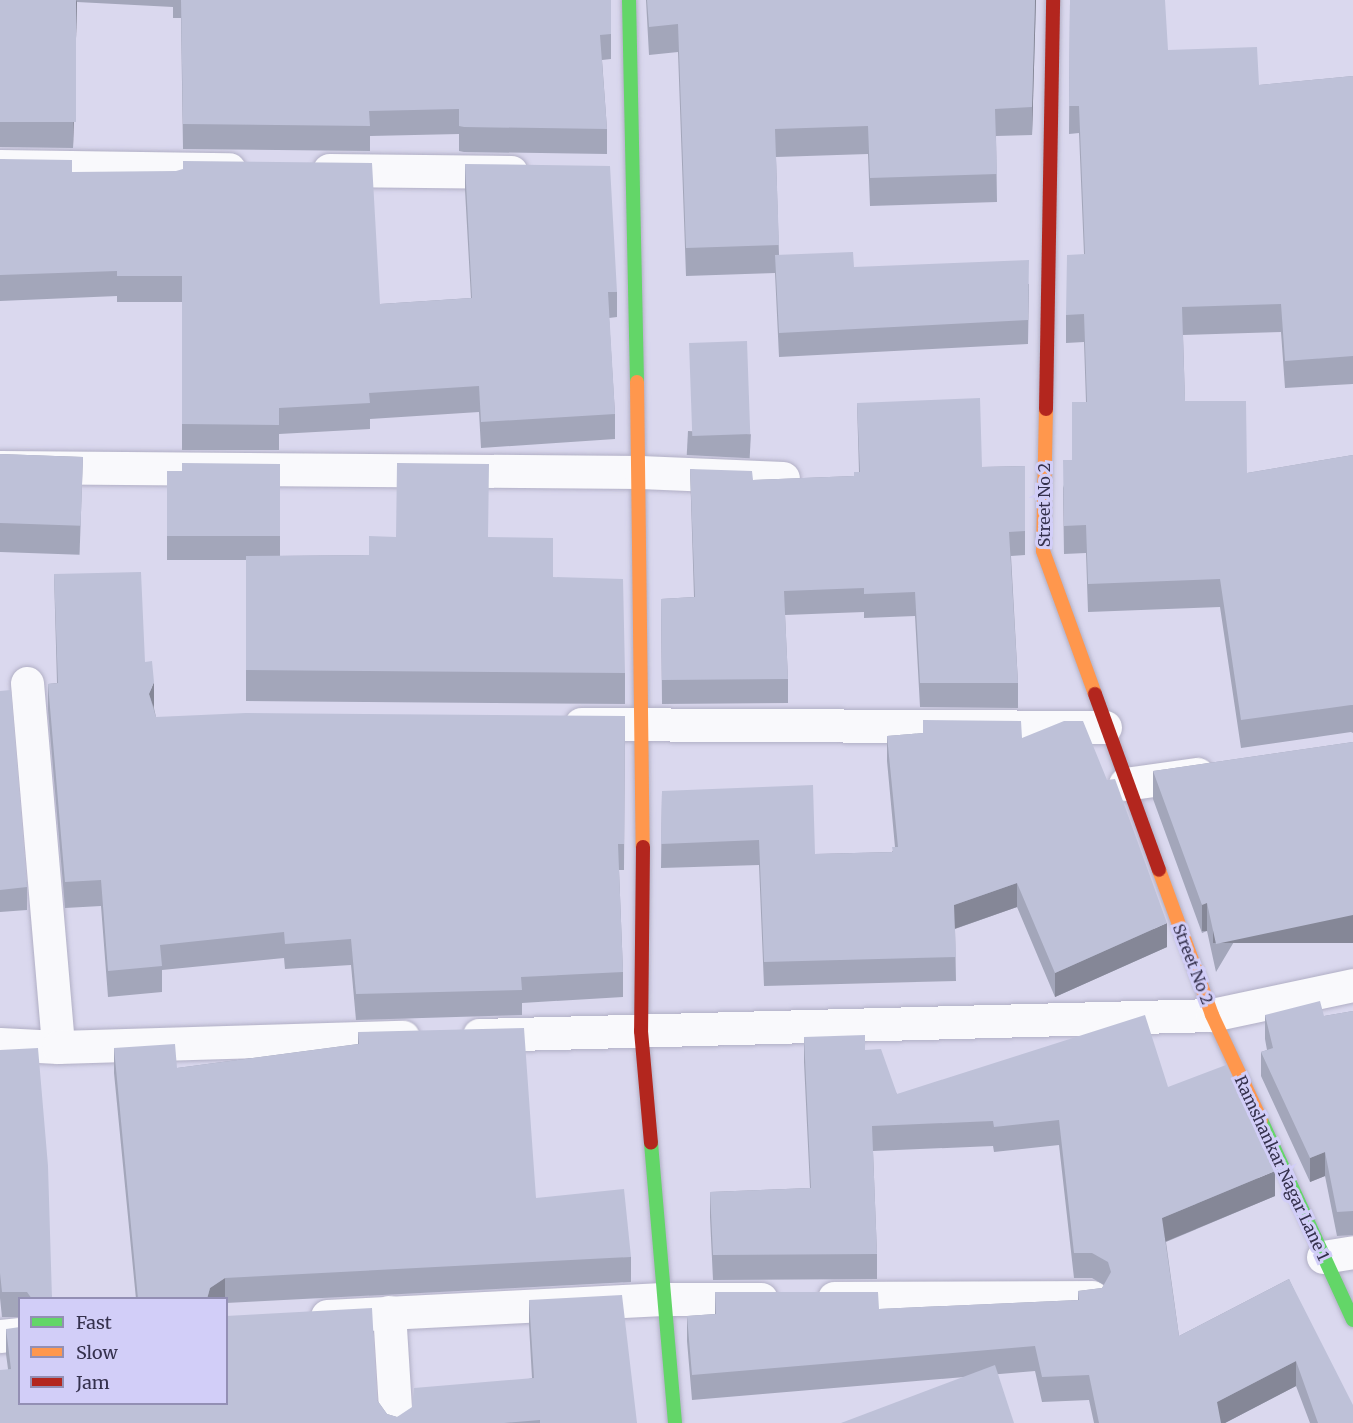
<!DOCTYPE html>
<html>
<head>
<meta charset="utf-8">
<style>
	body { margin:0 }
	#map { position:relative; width:1353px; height:1423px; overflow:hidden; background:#dad8ee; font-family:Merriweather,serif }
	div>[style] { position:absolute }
	.roads { filter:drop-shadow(0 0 2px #b1afc5) drop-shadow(0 0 2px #b1afc5) }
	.street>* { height:33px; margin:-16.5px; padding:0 16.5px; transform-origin:16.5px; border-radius:16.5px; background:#f9f9fc }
	.fast>* { height:14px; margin:-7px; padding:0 7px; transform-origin:7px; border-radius:7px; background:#63d668 }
	.slow>* { height:14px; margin:-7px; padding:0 7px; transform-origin:7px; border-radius:7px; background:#ff974d }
	.jam>* { height:14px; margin:-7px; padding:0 7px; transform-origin:7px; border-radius:7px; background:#b3261e }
	.wall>* { inset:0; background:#a3a6ba; transform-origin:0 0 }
	.shaded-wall>* { inset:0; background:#858797; transform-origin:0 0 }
	.building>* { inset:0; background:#bec1d8; transform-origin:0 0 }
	span { translate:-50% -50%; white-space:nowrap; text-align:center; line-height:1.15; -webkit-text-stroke:6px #d2cef8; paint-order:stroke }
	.street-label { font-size:16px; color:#35314d }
	.legend { position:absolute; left:18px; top:1297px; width:210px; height:108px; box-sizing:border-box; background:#d2cef8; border:2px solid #938fb4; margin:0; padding:8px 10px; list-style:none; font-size:18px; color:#35314d }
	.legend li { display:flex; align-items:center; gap:12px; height:30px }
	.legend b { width:30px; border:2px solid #938fb4 }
</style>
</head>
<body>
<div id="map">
	<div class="roads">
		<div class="street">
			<i style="left:0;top:166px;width:229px;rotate:0.8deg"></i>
			<i style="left:329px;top:170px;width:182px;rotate:0.6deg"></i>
			<i style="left:0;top:467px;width:640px;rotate:0.45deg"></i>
			<i style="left:640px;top:472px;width:143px;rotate:2.4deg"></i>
			<i style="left:27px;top:683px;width:365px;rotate:85.1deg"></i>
			<i style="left:581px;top:724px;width:524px;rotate:0.33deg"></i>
			<i style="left:1125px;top:784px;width:73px;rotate:-7.9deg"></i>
			<i style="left:479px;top:1035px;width:733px;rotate:-1.56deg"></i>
			<i style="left:1212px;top:1015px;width:144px;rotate:-12deg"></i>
			<i style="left:0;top:1044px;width:58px;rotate:3deg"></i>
			<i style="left:58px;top:1047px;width:345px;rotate:-1.7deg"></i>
			<i style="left:1323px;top:1257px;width:30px;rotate:-9deg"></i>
			<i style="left:834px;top:1298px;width:258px;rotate:-0.2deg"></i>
			<i style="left:389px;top:1312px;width:111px;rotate:86.4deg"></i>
			<i style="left:327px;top:1316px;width:336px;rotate:-2.9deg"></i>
			<i style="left:663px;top:1299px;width:98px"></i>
			<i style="left:0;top:1336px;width:20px;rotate:-6deg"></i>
		</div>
		<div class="fast">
			<i style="left:629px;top:0;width:382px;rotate:88.8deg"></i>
			<i style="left:1261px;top:1120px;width:220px;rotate:65.3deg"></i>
			<i style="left:651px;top:1143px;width:281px;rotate:85.1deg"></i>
		</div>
		<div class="slow">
			<i style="left:637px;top:382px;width:465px;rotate:89.3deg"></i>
			<i style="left:1046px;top:409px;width:142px;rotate:91.2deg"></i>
			<i style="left:1043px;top:551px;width:152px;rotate:70deg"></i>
			<i style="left:1159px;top:870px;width:154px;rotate:69.9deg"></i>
			<i style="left:1212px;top:1015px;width:116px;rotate:65deg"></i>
		</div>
		<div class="jam">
			<i style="left:1046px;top:409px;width:409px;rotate:-89deg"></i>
			<i style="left:1095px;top:694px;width:187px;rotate:70deg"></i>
			<i style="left:643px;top:847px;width:184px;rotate:90.6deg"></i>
			<i style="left:641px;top:1031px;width:112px;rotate:84.9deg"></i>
		</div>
	</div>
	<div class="wall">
		<i style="clip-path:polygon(0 0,611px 0,611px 59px,602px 60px,607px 129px,607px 154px,464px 152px,459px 151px,459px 134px,370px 136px,370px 151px,183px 149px,181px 18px,173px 18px,173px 7px,77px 2px,73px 148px,0 147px)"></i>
		<i style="clip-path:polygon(646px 0,1036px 0,1032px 135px,996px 136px,997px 202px,870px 206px,868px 154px,776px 157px,779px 255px,854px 267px,1029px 284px,1028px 344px,779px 357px,775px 273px,686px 276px,678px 52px,649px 55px)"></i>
		<i style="clip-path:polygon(1070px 0,1168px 50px,1259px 85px,1353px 76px,1353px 384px,1285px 388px,1281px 332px,1183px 335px,1185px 401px,1247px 473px,1353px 455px,1353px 733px,1351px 732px,1241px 748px,1220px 607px,1088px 612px,1086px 553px,1064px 554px,1063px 488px,1072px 460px,1086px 402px,1084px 342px,1066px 343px,1066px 315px,1084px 254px,1079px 133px,1069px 134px)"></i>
		<i style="clip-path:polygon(0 159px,72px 172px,380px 304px,471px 298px,465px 190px,465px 164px,617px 292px,617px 317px,609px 318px,615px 414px,615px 439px,481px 448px,479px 412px,370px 419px,370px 429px,279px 434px,279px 450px,182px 450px,182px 302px,117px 302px,117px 296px,0 301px)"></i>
		<i style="clip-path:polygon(857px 403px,982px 467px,1025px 466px,1025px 555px,1011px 556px,1018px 683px,1018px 708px,920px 707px,915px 616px,864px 618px,864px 612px,785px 615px,788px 679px,788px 703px,662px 704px,661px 599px,694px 597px,690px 469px,753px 480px,854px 476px,859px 472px)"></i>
		<i style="left:688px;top:431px;width:63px;height:24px;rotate:3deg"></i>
		<i style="left:0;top:454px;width:83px;height:98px;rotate:2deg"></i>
		<i style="clip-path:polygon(280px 464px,280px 556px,369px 555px,488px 537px,553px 577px,625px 673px,625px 704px,246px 701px,246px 560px,167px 560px,167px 471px,182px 471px)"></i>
		<i style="clip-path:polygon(54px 574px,145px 662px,154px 708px,156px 717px,625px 716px,624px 870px,619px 870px,623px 972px,623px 997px,522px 1003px,522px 1015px,356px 1020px,351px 965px,285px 969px,284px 958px,162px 970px,162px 992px,108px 997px,101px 906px,65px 908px,48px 710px,48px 684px,57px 683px)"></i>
		<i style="clip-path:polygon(0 691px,27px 887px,27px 910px,0 912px)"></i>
		<i style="clip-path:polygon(923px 720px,1022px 738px,1167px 947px,1055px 997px,1017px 907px,955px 929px,956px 981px,764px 986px,759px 865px,661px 868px,662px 791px,815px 854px,892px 852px,895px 847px,887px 761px,887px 736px,923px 733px)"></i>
		<i style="clip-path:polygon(1353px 742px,1216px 972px,1207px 931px,1202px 933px,1153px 799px,1153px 771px)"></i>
		<i style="clip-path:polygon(1353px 1011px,1353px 1235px,1337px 1236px,1325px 1176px,1310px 1182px,1261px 1076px,1261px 1052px,1267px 1050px,1265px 1039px,1265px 1015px,1324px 1016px)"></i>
		<i style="clip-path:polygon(358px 1032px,536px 1198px,631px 1257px,631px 1282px,226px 1303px,226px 1299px,136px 1299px,114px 1073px,114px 1048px,177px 1068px,358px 1044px)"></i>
		<i style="clip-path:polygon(804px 1037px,865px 1050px,897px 1094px,1168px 1087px,1275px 1196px,1166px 1242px,1179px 1336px,1289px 1279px,1353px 1423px,1310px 1423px,1296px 1386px,1225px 1423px,1094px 1423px,1089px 1400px,1042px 1402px,1035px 1371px,692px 1400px,687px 1341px,687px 1316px,715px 1314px,715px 1292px,879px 1309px,1078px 1300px,1078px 1291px,1102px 1288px,1104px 1285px,1092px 1278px,1074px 1278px,1059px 1145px,994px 1152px,993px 1146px,873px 1151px,877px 1254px,877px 1279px,713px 1280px,710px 1217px,710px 1192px,810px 1188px,804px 1062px)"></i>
		<i style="clip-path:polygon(0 1050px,52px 1299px,20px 1299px,20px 1317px,2px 1317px,0 1298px)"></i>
		<i style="clip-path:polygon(529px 1300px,637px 1423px,0 1423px,8px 1369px,6px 1354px,6px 1329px,377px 1400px,387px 1414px,397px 1417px,532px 1378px,529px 1325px)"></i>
	</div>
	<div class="shaded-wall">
		<i style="clip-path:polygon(76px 0,77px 2px,73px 148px,73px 123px)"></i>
		<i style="clip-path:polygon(1035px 0,1036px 0,1032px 135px,1032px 107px)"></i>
		<i style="clip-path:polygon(154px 682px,154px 708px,149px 694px)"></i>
		<i style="clip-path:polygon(1017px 883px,1017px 907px,954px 929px,954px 905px)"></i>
		<i style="left:1207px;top:903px;width:28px;height:5px;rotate:90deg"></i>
		<i style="left:1353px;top:915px;width:28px;height:140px;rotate:90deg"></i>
		<i style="clip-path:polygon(1167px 923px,1167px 947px,1055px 997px,1055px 973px)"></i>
		<i style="clip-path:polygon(1325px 1152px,1325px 1176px,1310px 1182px,1310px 1158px)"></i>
		<i style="clip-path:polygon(1275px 1171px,1275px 1196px,1162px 1243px,1162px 1218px)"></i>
		<i style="clip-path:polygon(225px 1278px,225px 1299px,207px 1299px,210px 1288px)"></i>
		<i style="clip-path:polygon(1296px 1361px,1296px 1386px,1225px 1423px,1217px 1423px,1217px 1402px)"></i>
	</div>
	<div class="building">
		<i style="left:0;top:0;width:76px;height:122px"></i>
		<i style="clip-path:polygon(181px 0,611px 0,611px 34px,600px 35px,607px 129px,464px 127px,459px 126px,459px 109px,369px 111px,370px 126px,183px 124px)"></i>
		<i style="clip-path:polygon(647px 0,1035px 0,1032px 107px,995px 109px,997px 174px,870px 178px,868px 126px,775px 129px,779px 245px,686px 248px,678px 24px,649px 27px)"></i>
		<i style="clip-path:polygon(1070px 0,1165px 0,1168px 50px,1257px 47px,1259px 85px,1353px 76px,1353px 356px,1285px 361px,1281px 304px,1182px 307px,1185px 401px,1246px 401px,1247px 473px,1353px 455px,1353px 705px,1351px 705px,1241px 720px,1220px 579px,1088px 584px,1086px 525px,1064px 526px,1063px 460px,1072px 460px,1072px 402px,1087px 402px,1084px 314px,1066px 315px,1067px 255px,1085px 254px,1079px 106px,1069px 106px)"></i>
		<i style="clip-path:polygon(0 159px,72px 160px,72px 172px,176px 171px,183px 169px,183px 161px,372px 163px,380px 304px,472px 298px,465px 164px,610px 166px,617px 292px,608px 292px,615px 414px,481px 422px,479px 386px,369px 393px,370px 403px,279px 408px,279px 425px,182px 424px,182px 276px,117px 276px,117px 271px,0 275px)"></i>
		<i style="clip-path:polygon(853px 252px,854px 267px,1029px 260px,1028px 320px,779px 333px,775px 255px)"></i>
		<i style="left:747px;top:341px;width:93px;height:58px;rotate:88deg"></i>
		<i style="clip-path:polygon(980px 398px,982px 467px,1025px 466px,1025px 531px,1009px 532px,1018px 683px,920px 683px,915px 592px,864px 594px,864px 588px,784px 591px,788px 679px,662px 680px,661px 599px,695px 597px,690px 469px,752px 471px,753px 480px,854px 476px,854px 472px,860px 472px,857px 403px)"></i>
		<i style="left:0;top:454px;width:83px;height:69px;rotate:2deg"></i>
		<i style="clip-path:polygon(182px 463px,280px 464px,280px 536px,167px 536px,167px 471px,182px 471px)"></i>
		<i style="clip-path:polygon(397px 463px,489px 464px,488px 537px,553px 538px,553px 577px,623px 579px,625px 673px,246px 670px,246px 556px,369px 555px,369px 536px,396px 537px)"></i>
		<i style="clip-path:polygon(141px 572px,145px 662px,152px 661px,154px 682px,149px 694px,156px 717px,246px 713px,625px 716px,624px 844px,618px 844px,623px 972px,521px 977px,522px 990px,356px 994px,351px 939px,285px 944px,284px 932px,160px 945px,162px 966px,108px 971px,101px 880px,65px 882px,48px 684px,58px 683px,54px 574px)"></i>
		<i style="clip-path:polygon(11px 690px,27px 887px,0 890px,0 691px)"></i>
		<i style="clip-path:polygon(923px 720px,1021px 721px,1022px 738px,1064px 721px,1083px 721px,1107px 780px,1115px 779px,1167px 923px,1055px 973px,1017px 883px,954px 905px,956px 957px,764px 962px,759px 840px,661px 844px,662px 791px,813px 785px,815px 854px,893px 852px,892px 847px,898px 847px,887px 736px,923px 733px)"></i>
		<i style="clip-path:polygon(1353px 742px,1353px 915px,1216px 944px,1207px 903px,1202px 905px,1153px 771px)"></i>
		<i style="clip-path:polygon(1320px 1001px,1324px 1016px,1353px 1011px,1353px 1211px,1337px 1212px,1325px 1152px,1310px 1158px,1261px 1052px,1273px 1048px,1265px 1015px)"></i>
		<i style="clip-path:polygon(1145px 1015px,1168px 1087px,1226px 1065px,1275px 1171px,1162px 1218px,1179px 1336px,1289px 1279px,1353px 1405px,1353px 1423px,1318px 1423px,1296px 1361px,1217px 1402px,1221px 1423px,1099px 1423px,1089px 1375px,1042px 1377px,1035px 1346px,692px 1375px,687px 1316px,716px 1314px,715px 1292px,878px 1292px,879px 1309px,1079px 1300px,1078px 1291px,1102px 1288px,1111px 1272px,1108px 1262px,1092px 1253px,1074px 1253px,1059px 1120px,994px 1127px,993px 1121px,872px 1126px,877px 1254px,713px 1255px,710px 1192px,811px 1188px,804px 1037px,865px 1035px,865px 1050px,881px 1049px,897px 1094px)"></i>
		<i style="clip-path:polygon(524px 1028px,536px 1198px,624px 1189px,631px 1257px,225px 1278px,210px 1288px,207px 1299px,138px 1299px,114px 1048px,175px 1044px,177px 1068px,359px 1044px,358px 1032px)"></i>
		<i style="clip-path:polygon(38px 1048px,48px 1166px,52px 1299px,32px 1299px,27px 1292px,2px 1292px,0 1273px,0 1050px)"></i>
		<i style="clip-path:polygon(622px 1295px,637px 1423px,540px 1423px,540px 1420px,504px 1423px,0 1423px,0 1370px,11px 1369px,6px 1329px,20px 1327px,20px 1404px,226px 1404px,226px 1316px,372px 1308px,377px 1400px,387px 1414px,397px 1417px,412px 1407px,414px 1388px,534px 1378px,529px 1300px)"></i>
		<i style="clip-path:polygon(995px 1365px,1014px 1423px,841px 1423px)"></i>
	</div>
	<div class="street-label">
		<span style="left:1044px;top:505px;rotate:-90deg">Street No 2</span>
		<span style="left:1193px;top:964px;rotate:69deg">Street No 2</span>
		<span style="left:1282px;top:1168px;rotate:65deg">Ramshankar Nagar Lane 1</span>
	</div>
	<ul class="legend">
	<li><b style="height:8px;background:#63d668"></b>Fast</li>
	<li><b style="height:8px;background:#ff974d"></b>Slow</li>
	<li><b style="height:8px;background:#b3261e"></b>Jam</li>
	</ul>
</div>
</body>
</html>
